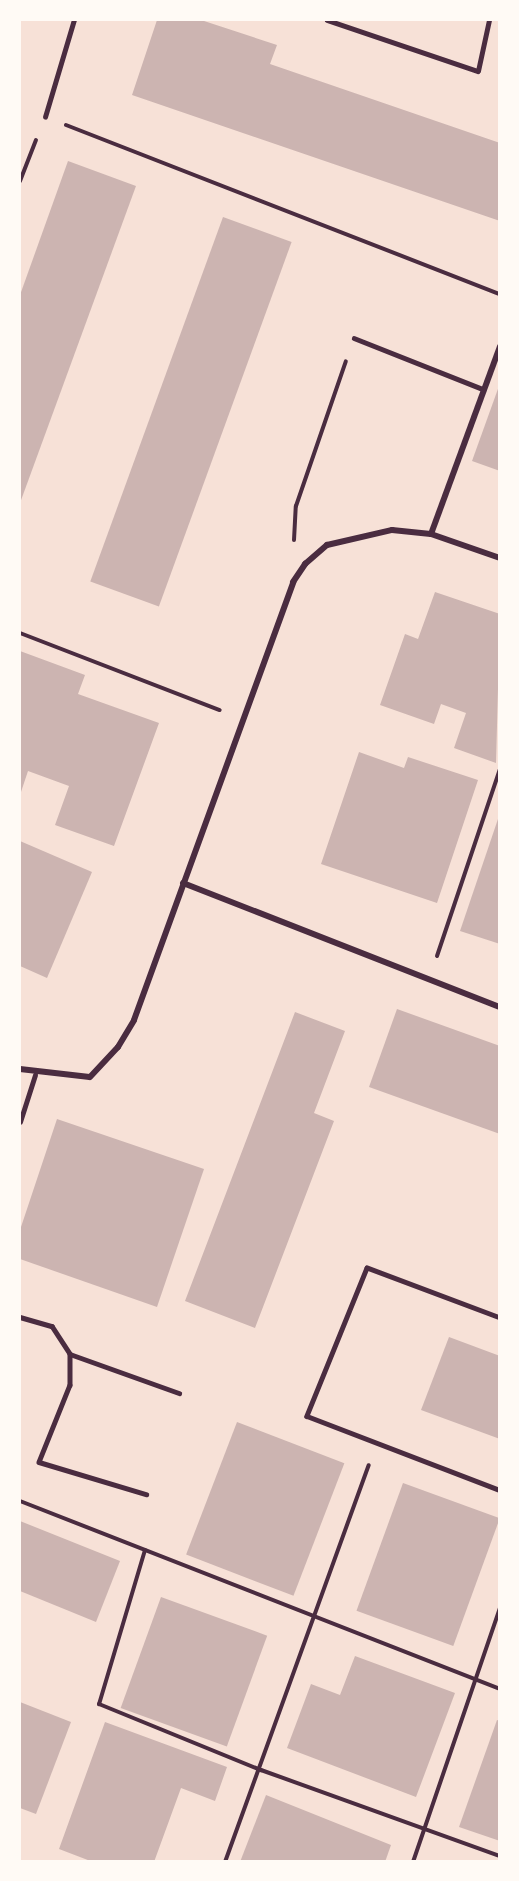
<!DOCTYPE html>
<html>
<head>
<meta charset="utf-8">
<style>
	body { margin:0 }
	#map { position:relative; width:519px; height:1881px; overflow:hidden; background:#f7e1d7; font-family:Ubuntu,sans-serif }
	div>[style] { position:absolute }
	.building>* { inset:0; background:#ccb4b1; transform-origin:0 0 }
	.path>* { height:4px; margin:-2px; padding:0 2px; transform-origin:2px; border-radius:2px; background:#4a2c40 }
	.service>* { height:4.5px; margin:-2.25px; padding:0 2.25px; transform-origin:2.25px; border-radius:2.25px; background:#4a2c40 }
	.minor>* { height:6px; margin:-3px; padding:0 3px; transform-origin:3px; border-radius:3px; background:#4a2c40 }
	span { translate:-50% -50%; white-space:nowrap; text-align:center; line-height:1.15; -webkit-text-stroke:5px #fffaf5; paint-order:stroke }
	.frame { position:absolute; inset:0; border:21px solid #fffaf5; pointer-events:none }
</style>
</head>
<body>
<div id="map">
	<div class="building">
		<i style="clip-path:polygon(157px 20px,201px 20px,277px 45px,270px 64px,500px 143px,500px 221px,132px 95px)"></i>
		<i style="clip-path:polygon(68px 161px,136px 186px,20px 503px,20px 295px)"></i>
		<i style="left:223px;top:217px;width:73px;height:388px;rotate:20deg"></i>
		<i style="clip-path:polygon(499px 386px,500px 386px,500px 471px,472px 461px)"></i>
		<i style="clip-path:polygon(435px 592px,500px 614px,496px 763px,454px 748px,466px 713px,441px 704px,434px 724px,380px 705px,405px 634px,418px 639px)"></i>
		<i style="clip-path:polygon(20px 651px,85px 675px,78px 694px,159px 723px,114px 846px,55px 825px,69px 786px,28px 771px,20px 795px)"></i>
		<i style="clip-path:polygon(359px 752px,404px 768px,408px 757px,478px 780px,437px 903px,321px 864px)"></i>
		<i style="clip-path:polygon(499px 816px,500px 816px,500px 944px,460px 931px)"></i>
		<i style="clip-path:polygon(20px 841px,92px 872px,47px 978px,20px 966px)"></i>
		<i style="clip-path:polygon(397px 1009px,500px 1046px,500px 1134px,369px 1087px)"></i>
		<i style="clip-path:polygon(295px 1012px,345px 1031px,314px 1113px,334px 1121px,255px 1328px,185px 1301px)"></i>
		<i style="clip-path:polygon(57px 1119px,204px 1169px,157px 1307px,20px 1259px,20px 1230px)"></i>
		<i style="clip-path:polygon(449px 1337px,500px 1356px,500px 1439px,421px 1410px)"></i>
		<i style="left:237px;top:1422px;width:115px;height:142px;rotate:21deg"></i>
		<i style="left:403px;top:1483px;width:103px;height:136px;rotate:20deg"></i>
		<i style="clip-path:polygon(20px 1521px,120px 1561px,96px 1622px,20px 1591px)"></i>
		<i style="left:161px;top:1597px;width:113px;height:118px;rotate:20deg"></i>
		<i style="clip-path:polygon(355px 1656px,455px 1693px,416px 1797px,287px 1748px,311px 1684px,340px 1695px)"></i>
		<i style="clip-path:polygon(20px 1702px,71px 1722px,36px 1814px,20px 1808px)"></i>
		<i style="clip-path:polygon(497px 1720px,500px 1721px,500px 1841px,459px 1827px)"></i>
		<i style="clip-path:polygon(105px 1722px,227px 1767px,215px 1801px,181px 1788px,154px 1862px,93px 1862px,59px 1849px)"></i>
		<i style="clip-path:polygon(266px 1795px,391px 1845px,385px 1862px,240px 1862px)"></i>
	</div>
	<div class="path">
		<i style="left:66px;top:125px;width:466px;rotate:21.3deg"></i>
		<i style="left:20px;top:181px;width:44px;rotate:-68.7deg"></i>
		<i style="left:294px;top:540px;width:34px;rotate:-87deg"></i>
		<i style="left:296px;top:506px;width:153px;rotate:-71deg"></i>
		<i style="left:20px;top:633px;width:214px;rotate:21.1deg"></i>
		<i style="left:437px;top:956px;width:197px;rotate:-71.4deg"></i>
		<i style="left:20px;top:1501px;width:516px;rotate:21.39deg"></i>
		<i style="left:145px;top:1550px;width:161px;rotate:106.6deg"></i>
		<i style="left:99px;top:1704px;width:175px;rotate:22.2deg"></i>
		<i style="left:261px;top:1770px;width:254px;rotate:19.8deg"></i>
		<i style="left:225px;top:1862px;width:422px;rotate:-70.1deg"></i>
		<i style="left:413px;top:1862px;width:268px;rotate:-71.1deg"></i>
	</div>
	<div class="service">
		<i style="left:327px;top:20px;width:159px;rotate:18.7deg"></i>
		<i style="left:478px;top:71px;width:52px;rotate:-77.8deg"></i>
		<i style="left:45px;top:117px;width:101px;rotate:-73.4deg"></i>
		<i style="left:354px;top:338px;width:139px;rotate:21.6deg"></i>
		<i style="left:20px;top:1122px;width:49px;rotate:-72.3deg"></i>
		<i style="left:20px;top:1317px;width:33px;rotate:16deg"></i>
		<i style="left:52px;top:1326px;width:33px;rotate:57deg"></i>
		<i style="left:70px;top:1354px;width:31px;rotate:90deg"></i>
		<i style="left:70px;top:1385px;width:83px;rotate:111.9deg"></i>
		<i style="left:39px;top:1462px;width:112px;rotate:16.7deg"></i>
		<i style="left:500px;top:1318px;width:142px;rotate:-159.4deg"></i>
		<i style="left:367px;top:1268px;width:160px;rotate:112.1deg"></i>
		<i style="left:307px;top:1416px;width:207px;rotate:21deg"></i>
		<i style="left:70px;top:1354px;width:116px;rotate:19.7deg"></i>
	</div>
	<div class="minor">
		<i style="left:431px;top:534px;width:200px;rotate:-69.8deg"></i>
		<i style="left:183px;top:883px;width:340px;rotate:21.4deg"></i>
		<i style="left:20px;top:1069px;width:70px;rotate:6.5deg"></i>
		<i style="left:90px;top:1077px;width:41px;rotate:-47deg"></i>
		<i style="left:118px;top:1047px;width:31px;rotate:-59deg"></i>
		<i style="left:134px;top:1020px;width:466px;rotate:-70deg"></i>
		<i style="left:293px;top:582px;width:22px;rotate:-56deg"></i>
		<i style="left:305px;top:564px;width:29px;rotate:-41deg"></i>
		<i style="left:327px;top:545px;width:67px;rotate:-13deg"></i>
		<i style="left:392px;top:530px;width:39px;rotate:6deg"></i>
		<i style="left:431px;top:534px;width:73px;rotate:19.2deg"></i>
	</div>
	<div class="frame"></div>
</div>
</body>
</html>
